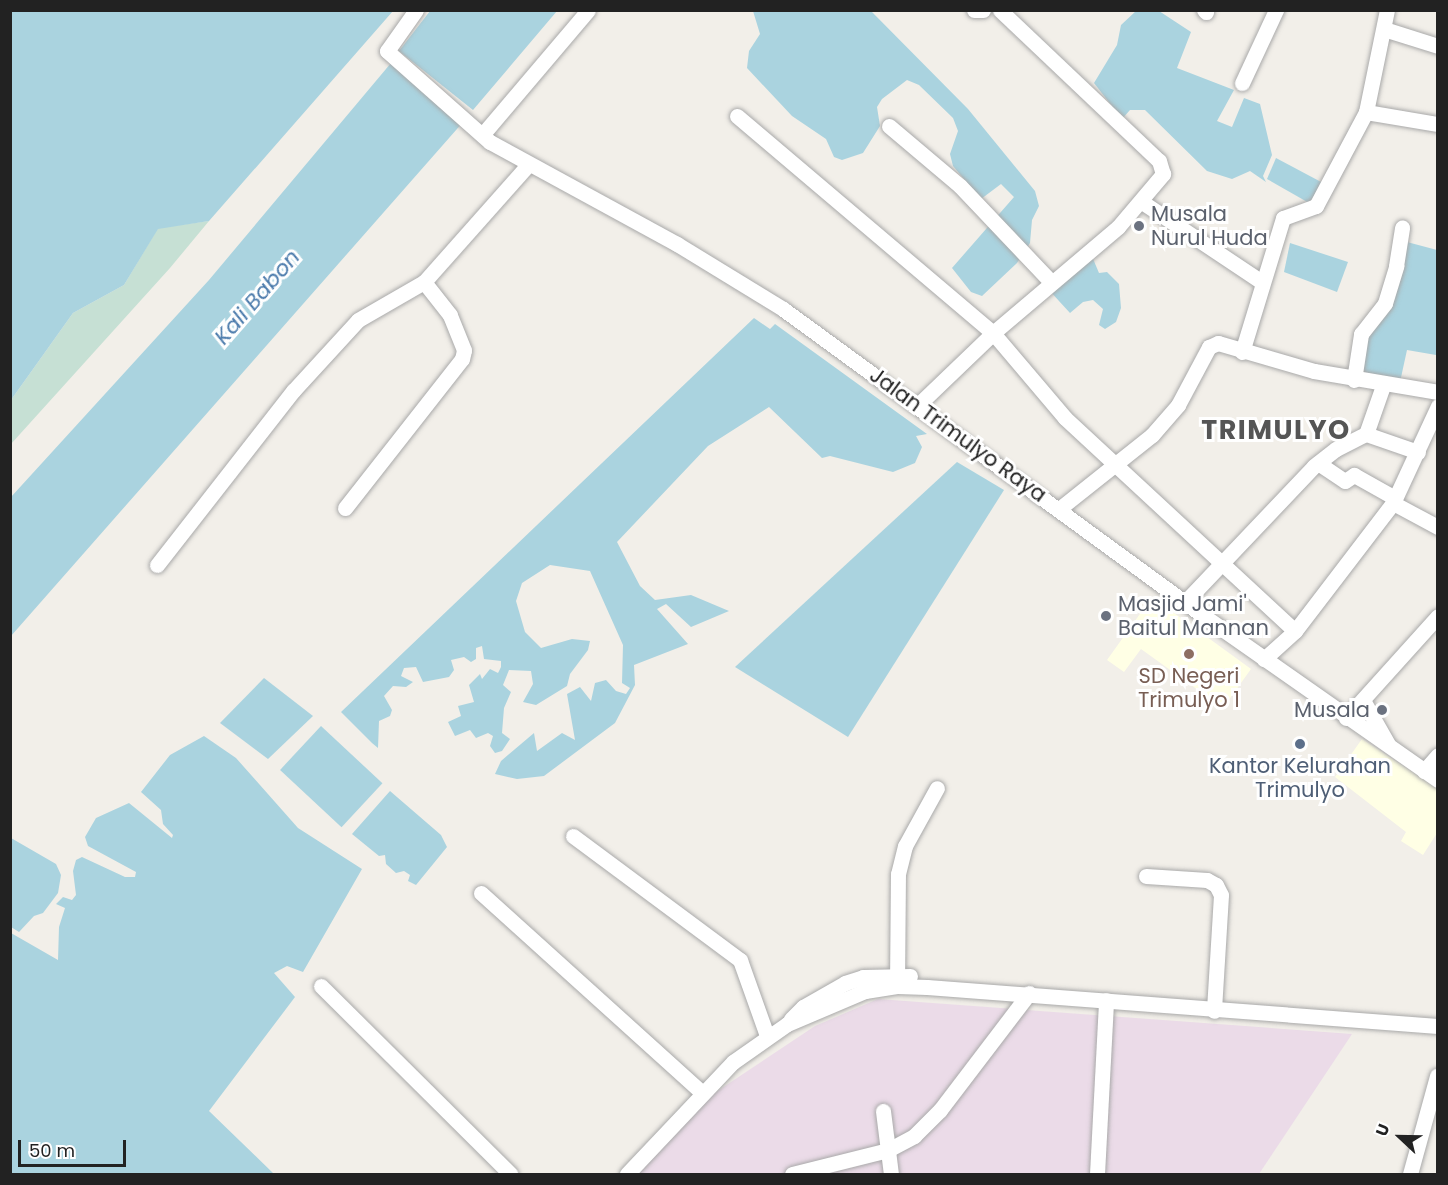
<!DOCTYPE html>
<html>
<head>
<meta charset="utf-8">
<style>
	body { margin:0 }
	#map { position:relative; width:1448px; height:1185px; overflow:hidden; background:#f2efe9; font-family:Poppins,sans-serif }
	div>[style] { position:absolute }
	.industrial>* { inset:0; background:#ebdbe8 }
	.education>* { inset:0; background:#ffffe5 }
	.wetland>* { inset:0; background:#c6e0d4 }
	.water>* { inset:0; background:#aad3df; transform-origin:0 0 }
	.roads { filter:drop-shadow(0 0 2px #a9a9a9) drop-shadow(0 0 2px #a9a9a9) }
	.minor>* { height:15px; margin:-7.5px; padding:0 7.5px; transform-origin:7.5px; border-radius:7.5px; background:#fff }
	.dots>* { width:16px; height:16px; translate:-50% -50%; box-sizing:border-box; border:3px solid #fff; border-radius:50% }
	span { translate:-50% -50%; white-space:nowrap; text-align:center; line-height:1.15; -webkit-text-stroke:6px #fff; paint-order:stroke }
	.worship-label { font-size:21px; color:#5b616d }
	.left { translate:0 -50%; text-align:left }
	.right { translate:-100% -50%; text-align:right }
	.street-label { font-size:21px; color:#222 }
	.education-label { font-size:21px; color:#785e54 }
	.service-label { font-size:21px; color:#4e5e75 }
	.water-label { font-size:22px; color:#4a7aab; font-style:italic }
	.district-label { font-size:27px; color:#555; font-weight:700; letter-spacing:1.5px }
	.frame { position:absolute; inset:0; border:12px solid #222; pointer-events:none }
	.north { position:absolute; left:1370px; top:1107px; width:60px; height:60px; -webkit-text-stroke:4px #fff; paint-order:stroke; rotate:292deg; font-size:16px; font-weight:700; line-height:24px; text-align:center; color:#222 }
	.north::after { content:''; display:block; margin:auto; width:21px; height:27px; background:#222; clip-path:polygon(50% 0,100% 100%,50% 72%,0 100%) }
	.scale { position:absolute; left:18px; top:1140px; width:108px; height:27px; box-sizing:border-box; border:3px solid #222; border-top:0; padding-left:8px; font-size:18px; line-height:21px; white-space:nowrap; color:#222; -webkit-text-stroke:4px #fff; paint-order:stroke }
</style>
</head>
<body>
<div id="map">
	<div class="industrial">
		<i style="clip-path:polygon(878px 999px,1352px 1034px,1259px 1174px,635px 1174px,710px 1096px,815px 1026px)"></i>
	</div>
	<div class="education">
		<i style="clip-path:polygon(1152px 597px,1251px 669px,1223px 708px,1141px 649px,1124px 672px,1107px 660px)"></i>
		<i style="clip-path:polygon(1362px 739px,1437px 788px,1437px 833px,1423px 855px,1401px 841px,1406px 832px,1335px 777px)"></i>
	</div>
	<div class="wetland">
		<i style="clip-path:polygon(209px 221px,170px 268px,11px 444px,11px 400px,73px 313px,124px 285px,158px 228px)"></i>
	</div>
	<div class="water">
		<i style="clip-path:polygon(11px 10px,393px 11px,209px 221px,158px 229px,124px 285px,73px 313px,11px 400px)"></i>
		<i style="clip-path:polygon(430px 11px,430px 10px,557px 11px,473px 110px,399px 51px)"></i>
		<i style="clip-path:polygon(753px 11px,871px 11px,968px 109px,1035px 191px,1039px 206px,1032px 220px,1030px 243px,1017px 263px,982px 296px,971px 292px,952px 268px,1014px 197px,1001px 184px,981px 199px,953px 166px,950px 154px,958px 131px,953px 118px,919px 85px,907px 80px,882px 99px,877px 107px,880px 126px,863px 153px,842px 160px,834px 157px,826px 139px,792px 116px,747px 68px,749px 51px,760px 34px)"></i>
		<i style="clip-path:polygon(1136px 11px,1159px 11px,1191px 32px,1177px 68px,1234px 90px,1217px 121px,1232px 127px,1244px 98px,1260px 104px,1272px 155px,1263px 176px,1266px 182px,1250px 171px,1232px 179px,1207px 171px,1145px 110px,1130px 110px,1122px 119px,1094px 83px,1117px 45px,1121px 25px)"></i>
		<i style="clip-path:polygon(391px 63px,464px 121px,11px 636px,11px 497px,209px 280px)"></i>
		<i style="clip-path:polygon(1276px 158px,1323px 183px,1309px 203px,1267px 179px)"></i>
		<i style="clip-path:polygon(1407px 242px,1437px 250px,1438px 350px,1436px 355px,1407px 350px,1400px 382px,1362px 374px,1360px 361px,1371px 327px,1386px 316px)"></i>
		<i style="clip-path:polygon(1290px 243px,1348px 262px,1337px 292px,1284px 272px)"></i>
		<i style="clip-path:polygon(1091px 254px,1099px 273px,1107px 272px,1119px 284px,1121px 308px,1116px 322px,1105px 329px,1099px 325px,1103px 309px,1093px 300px,1083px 302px,1070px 313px,1048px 289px)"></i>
		<i style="clip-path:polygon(754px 318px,770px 329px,775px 324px,927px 434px,916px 436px,922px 447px,915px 463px,893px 472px,830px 456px,822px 458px,769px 407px,708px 446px,617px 542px,640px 586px,655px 600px,691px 595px,729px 611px,691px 627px,666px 604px,657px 609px,688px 644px,634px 665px,635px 685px,615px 723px,544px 776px,517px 779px,495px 774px,501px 761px,534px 733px,537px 751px,562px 733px,575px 740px,567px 694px,580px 687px,591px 701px,595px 683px,606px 680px,616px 691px,626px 694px,630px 688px,622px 683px,623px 645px,590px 571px,550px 565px,522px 583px,516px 601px,525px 632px,541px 648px,572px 639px,590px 641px,588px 650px,570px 674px,567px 686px,536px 705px,523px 702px,533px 684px,531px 671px,509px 670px,503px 685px,511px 692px,504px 708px,502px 733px,510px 739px,502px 751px,495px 753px,490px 746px,493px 736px,488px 733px,476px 738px,470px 730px,455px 736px,448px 722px,461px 716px,458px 706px,474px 702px,469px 685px,480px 674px,482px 679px,490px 669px,498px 673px,501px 667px,501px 661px,484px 659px,482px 646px,476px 648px,476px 659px,471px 662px,464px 657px,451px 660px,454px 670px,449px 677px,423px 682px,416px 667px,404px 668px,401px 676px,413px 682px,406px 687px,393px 686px,384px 696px,392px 710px,390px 716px,379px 721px,378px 748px,372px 743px,341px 712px)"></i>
		<i style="clip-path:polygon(957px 462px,1004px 490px,848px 737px,735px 667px)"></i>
		<i style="clip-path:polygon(264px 678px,313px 716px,268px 759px,220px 723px)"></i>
		<i style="left:321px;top:726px;width:84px;height:60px;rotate:43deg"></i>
		<i style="clip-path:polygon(204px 736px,236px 758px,298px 828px,362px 869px,303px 972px,287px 966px,274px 973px,295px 997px,209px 1111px,274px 1174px,11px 1174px,11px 933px,58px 960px,59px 927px,65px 908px,56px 904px,63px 897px,72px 900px,76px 895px,73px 871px,76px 860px,82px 857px,125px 877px,135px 877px,136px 872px,88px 846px,85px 837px,96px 818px,129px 803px,172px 838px,173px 835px,163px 824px,161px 810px,141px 792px,170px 755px)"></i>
		<i style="clip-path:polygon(390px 791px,441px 835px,447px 847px,416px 885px,408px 881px,410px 875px,404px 871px,396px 873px,386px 864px,385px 855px,379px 856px,352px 834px)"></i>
		<i style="clip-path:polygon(11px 838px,56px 864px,61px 875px,58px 893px,43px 913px,34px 916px,19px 932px,11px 927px)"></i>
	</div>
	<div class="roads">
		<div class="minor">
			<i style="left:416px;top:10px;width:50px;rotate:125.3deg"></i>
			<i style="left:387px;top:51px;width:137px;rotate:41.5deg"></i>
			<i style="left:490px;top:142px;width:213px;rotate:28.6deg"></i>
			<i style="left:677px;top:244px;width:124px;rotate:31.5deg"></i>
			<i style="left:783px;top:309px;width:514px;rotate:36.13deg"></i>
			<i style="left:1198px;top:612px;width:293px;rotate:35deg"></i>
			<i style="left:974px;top:10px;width:9px"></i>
			<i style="left:1204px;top:10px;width:3px;rotate:45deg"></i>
			<i style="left:1384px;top:29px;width:57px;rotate:17.5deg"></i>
			<i style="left:1242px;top:83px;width:81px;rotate:-65deg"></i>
			<i style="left:1366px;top:112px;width:73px;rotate:9.5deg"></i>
			<i style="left:737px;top:116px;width:336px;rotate:40.3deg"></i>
			<i style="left:993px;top:333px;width:111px;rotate:49.7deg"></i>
			<i style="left:1065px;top:418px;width:313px;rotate:42.8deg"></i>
			<i style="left:1295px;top:631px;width:42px;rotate:137.9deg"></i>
			<i style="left:889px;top:126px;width:93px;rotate:40.2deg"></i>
			<i style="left:960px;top:186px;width:132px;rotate:46.5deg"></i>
			<i style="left:483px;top:134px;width:162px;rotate:-49.7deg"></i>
			<i style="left:1142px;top:202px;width:144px;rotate:33.7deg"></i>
			<i style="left:1242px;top:352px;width:140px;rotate:-73deg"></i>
			<i style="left:1283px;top:218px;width:35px;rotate:-20deg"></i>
			<i style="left:1316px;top:206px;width:106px;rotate:-62deg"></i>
			<i style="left:1366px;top:112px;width:104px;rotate:-78.4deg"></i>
			<i style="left:1354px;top:380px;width:47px;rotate:-81.3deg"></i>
			<i style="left:1361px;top:334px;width:39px;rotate:-52deg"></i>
			<i style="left:1385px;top:303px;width:39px;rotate:-73deg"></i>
			<i style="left:1396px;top:266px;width:39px;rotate:-81deg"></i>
			<i style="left:918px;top:405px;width:104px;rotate:-43.8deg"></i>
			<i style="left:993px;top:333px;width:164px;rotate:-40.3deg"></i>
			<i style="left:1118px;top:227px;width:70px;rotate:-49.7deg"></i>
			<i style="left:1163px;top:174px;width:14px;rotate:-107deg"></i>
			<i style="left:1159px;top:161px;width:219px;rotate:-136.5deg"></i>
			<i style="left:1366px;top:434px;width:54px;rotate:-70.6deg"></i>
			<i style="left:1318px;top:463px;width:32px;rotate:34deg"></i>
			<i style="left:1345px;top:481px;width:11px;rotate:-34deg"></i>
			<i style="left:1354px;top:475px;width:47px;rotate:29.3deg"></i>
			<i style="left:1393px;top:503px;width:51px;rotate:28.1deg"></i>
			<i style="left:345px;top:508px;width:189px;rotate:-51.9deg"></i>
			<i style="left:462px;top:359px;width:9px;rotate:-77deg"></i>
			<i style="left:464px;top:350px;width:38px;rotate:-112deg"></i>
			<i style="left:450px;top:315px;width:42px;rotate:-128.2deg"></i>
			<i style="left:424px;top:282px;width:157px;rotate:-48.4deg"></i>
			<i style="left:1059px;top:509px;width:119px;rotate:-38.5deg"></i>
			<i style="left:1152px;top:435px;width:40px;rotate:-49deg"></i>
			<i style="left:1178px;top:405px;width:66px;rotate:-61.9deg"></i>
			<i style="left:1209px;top:347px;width:10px;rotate:-24deg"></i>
			<i style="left:1218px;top:343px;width:100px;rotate:16.3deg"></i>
			<i style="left:1314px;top:371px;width:126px;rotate:9.6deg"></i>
			<i style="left:157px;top:565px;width:221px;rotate:-52deg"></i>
			<i style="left:293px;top:391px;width:96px;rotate:-47.5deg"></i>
			<i style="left:358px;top:320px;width:76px;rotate:-29.9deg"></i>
			<i style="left:1185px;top:602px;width:187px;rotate:-46.5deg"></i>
			<i style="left:1314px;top:466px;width:28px;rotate:-38deg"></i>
			<i style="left:1336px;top:449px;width:34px;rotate:-27deg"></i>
			<i style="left:1366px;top:434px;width:55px;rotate:19.1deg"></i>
			<i style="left:1295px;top:631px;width:161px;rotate:-52.6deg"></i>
			<i style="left:1393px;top:503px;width:107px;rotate:-65.1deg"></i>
			<i style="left:1364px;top:702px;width:48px;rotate:60.3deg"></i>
			<i style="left:1346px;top:718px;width:137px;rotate:-48deg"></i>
			<i style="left:1424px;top:771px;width:21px;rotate:-49deg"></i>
			<i style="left:573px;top:836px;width:208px;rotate:36.6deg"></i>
			<i style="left:740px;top:960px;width:81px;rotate:70.4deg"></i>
			<i style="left:1146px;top:876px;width:61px;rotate:3.8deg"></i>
			<i style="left:1207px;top:880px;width:10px;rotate:29deg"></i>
			<i style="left:1216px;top:885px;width:11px;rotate:63deg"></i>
			<i style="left:1221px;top:895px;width:116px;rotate:93.5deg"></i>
			<i style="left:481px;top:893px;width:298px;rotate:42.1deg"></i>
			<i style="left:321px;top:986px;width:267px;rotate:44.8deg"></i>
			<i style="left:897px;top:986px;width:112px;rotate:-89.5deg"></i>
			<i style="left:898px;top:874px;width:29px;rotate:-76deg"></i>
			<i style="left:905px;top:846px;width:66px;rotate:-61.1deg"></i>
			<i style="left:791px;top:1019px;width:17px;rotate:-45deg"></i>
			<i style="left:803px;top:1007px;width:48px;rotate:-29.7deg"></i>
			<i style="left:845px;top:983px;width:19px;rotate:-18deg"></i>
			<i style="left:863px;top:977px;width:47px;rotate:-1.2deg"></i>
			<i style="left:883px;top:1111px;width:64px;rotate:82.8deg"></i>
			<i style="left:627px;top:1174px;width:154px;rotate:-46.6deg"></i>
			<i style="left:733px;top:1062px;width:66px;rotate:-35.1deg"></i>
			<i style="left:787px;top:1024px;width:85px;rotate:-22.9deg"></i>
			<i style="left:865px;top:991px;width:32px;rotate:-9deg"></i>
			<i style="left:897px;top:986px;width:30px;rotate:2deg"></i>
			<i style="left:927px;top:987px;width:512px;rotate:4.36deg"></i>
			<i style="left:792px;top:1174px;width:99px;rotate:-14deg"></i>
			<i style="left:888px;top:1150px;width:30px;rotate:-28deg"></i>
			<i style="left:914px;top:1136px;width:37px;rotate:-45deg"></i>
			<i style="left:940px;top:1110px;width:147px;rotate:-52.7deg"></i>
			<i style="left:1097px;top:1174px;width:174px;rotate:-87deg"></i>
			<i style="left:1410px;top:1174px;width:102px;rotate:-74.6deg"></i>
		</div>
	</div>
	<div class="dots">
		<i style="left:1139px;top:226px;background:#6b7280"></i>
		<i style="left:1106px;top:616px;background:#6b7280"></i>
		<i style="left:1189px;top:654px;background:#8d6e63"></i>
		<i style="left:1382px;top:710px;background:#6b7280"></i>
		<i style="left:1300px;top:744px;background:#5c6f8a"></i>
	</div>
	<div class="worship-label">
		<span class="left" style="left:1151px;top:226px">Musala<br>Nurul Huda</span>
		<span class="left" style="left:1118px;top:616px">Masjid Jami'<br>Baitul Mannan</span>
		<span class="right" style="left:1370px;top:710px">Musala</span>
	</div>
	<div class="street-label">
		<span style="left:958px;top:435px;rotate:36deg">Jalan Trimulyo Raya</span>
	</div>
	<div class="education-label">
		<span style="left:1189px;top:688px">SD Negeri<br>Trimulyo 1</span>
	</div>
	<div class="service-label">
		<span style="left:1300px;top:778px">Kantor Kelurahan<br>Trimulyo</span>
	</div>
	<div class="water-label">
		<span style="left:257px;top:297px;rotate:-49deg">Kali Babon</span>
	</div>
	<div class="district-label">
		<span style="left:1276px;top:430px">TRIMULYO</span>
	</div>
	<div class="frame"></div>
	<div class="north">U</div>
	<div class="scale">50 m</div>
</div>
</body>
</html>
